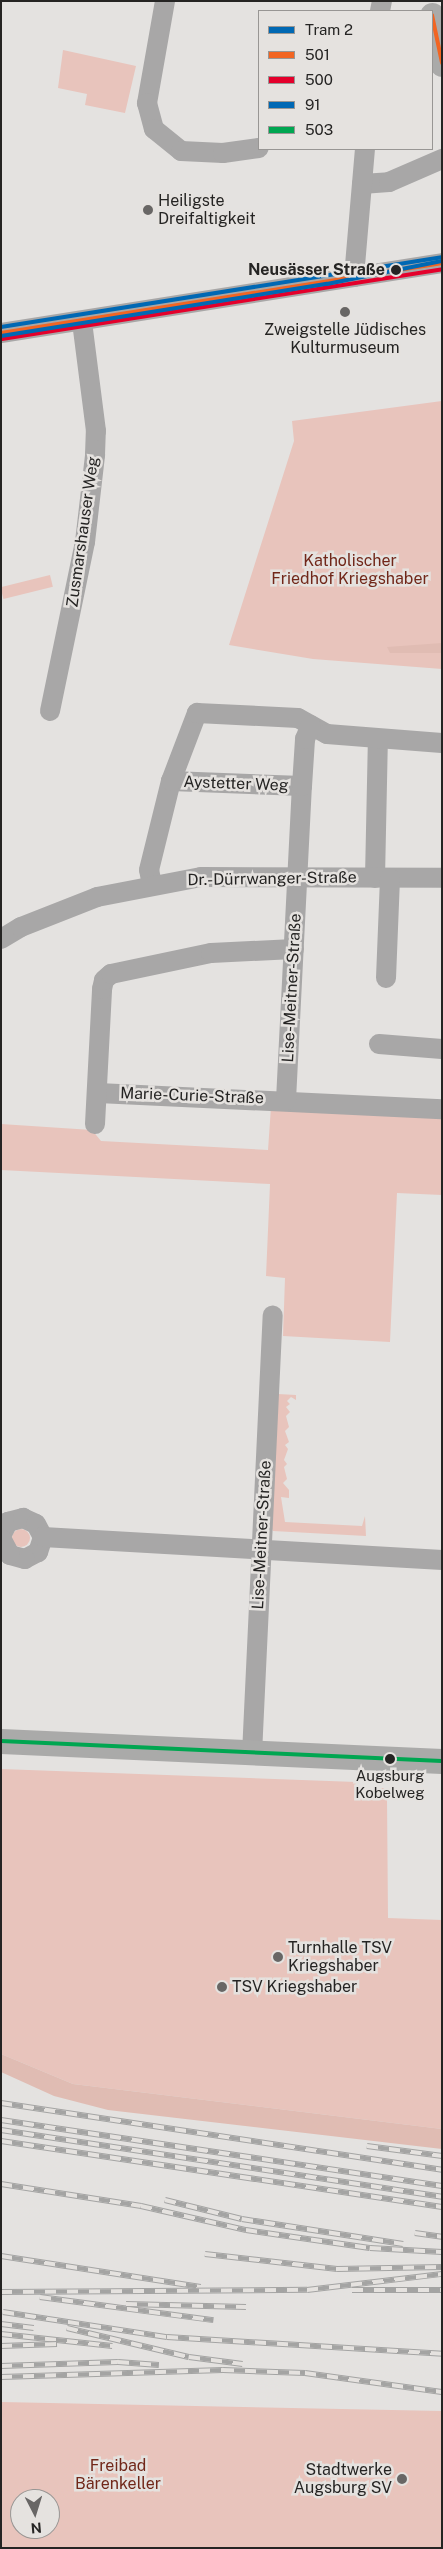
<!DOCTYPE html>
<html>
<head>
<meta charset="utf-8">
<style>
	body { margin:0 }
	#map { position:relative; width:443px; height:2549px; overflow:hidden; background:#e4e2e0; font-family:"Public Sans",sans-serif }
	div>[style] { position:absolute }
	.green>* { inset:0; background:#e8c4bc; transform-origin:0 0 }
	.round { border-radius:50% }
	.forest>* { inset:0; background:#e0bcb3 }
	.minor>* { height:20px; margin:-10px; padding:0 10px; transform-origin:10px; border-radius:10px; background:#a8a7a7 }
	.major>* { height:25px; margin:-12.5px; padding:0 12.5px; transform-origin:12.5px; border-radius:12.5px; background:#aaaaa9 }
	.rail>* { height:5.5px; margin-top:-2.75px; transform-origin:0; background:repeating-linear-gradient(90deg,#e5e2df 0 11px,#a4a4a3 0 22px); box-sizing:border-box; border-block:1px solid #a4a4a3 }
	.bus-1>* { height:4px; margin:-2px; padding:0 2px; transform-origin:2px; border-radius:2px; background:#f26522 }
	.bus-2>* { height:4px; margin:-2px; padding:0 2px; transform-origin:2px; border-radius:2px; background:#e4002b }
	.bus-3>* { height:4px; margin:-2px; padding:0 2px; transform-origin:2px; border-radius:2px; background:#0068b4 }
	.bus-4>* { height:4px; margin:-2px; padding:0 2px; transform-origin:2px; border-radius:2px; background:#00a651 }
	.tram-1>* { height:4px; margin:-2px; padding:0 2px; transform-origin:2px; border-radius:2px; background:#0068b3 }
	.dots>* { width:14px; height:14px; translate:-50% -50%; box-sizing:border-box; border:2px solid #e5e2df; border-radius:50% }
	span { translate:-50% -50%; white-space:nowrap; text-align:center; line-height:1.15; -webkit-text-stroke:5px #e5e2df; paint-order:stroke }
	.bus-label { font-size:15px; color:#252423 }
	.poi-label { font-size:16px; color:#252423 }
	.left { translate:0 -50%; text-align:left }
	.right { translate:-100% -50%; text-align:right }
	.stop-label { font-size:16px; color:#252423; font-weight:700 }
	.street-label { font-size:16px; color:#252423 }
	.park-label { font-size:16px; color:#712719 }
	.frame { position:absolute; inset:0; border:2px solid #252423; pointer-events:none }
	.legend { position:absolute; left:258px; top:10px; width:175px; height:140px; box-sizing:border-box; background:#e5e2df; border:1px solid #989694; margin:0; padding:6px 9px; list-style:none; font-size:15px; color:#252423 }
	.legend li { display:flex; align-items:center; gap:10px; height:25px }
	.legend b { width:25px; border:1px solid #989694 }
	.north { position:absolute; left:10px; top:2489px; width:50px; height:50px; box-sizing:border-box; background:#e5e2df; border:1px solid #989694; border-radius:50%; rotate:175deg; font-size:14px; font-weight:700; line-height:20px; text-align:center; color:#252423 }
	.north::after { content:''; display:block; margin:auto; width:18px; height:22px; background:#686665; clip-path:polygon(50% 0,100% 100%,50% 72%,0 100%) }
</style>
</head>
<body>
<div id="map">
	<div class="green">
		<i style="clip-path:polygon(63px 50px,136px 66px,125px 113px,85px 105px,87px 94px,58px 88px)"></i>
		<i style="clip-path:polygon(442px 401px,442px 669px,313px 659px,229px 645px,294px 441px,292px 421px)"></i>
		<i style="left:50px;top:575px;width:12px;height:51px;rotate:76deg"></i>
		<i style="clip-path:polygon(271px 1107px,442px 1116px,442px 1195px,397px 1193px,390px 1342px,283px 1336px,285px 1278px,266px 1276px,270px 1184px,1px 1170px,1px 1124px,92px 1130px,101px 1141px,268px 1150px)"></i>
		<i style="clip-path:polygon(278px 1394px,296px 1395px,296px 1400px,291px 1397px,287px 1401px,290px 1404px,286px 1407px,290px 1412px,286px 1416px,289px 1427px,285px 1431px,289px 1442px,285px 1445px,288px 1449px,284px 1460px,287px 1464px,284px 1467px,287px 1479px,283px 1483px,289px 1490px,289px 1498px,281px 1497px,285px 1522px,362px 1526px,365px 1516px,366px 1536px,273px 1531px,270px 1524px)"></i>
		<i class="round" style="left:12px;top:1529px;width:18px;height:18px"></i>
		<i style="clip-path:polygon(1px 1769px,356px 1782px,355px 1788px,384px 1788px,387px 1798px,388px 1918px,442px 1920px,442px 2129px,73px 2084px,1px 2054px)"></i>
		<i style="clip-path:polygon(evenodd,1px 2402px,442px 2411px,442px 2548px,1px 2548px,1px 2402px,20px 2499px,50px 2499px,50px 2529px,20px 2529px,20px 2499px)"></i>
	</div>
	<div class="forest">
		<i style="clip-path:polygon(442px 643px,442px 653px,390px 653px,387px 647px)"></i>
		<i style="clip-path:polygon(1px 2054px,73px 2084px,442px 2129px,442px 2149px,108px 2110px,54px 2096px,1px 2072px)"></i>
	</div>
	<div class="minor">
		<i style="left:165px;top:1px;width:104px;rotate:100deg"></i>
		<i style="left:147px;top:103px;width:27px;rotate:75deg"></i>
		<i style="left:154px;top:129px;width:35px;rotate:39deg"></i>
		<i style="left:181px;top:151px;width:42px;rotate:2.7deg"></i>
		<i style="left:223px;top:153px;width:36px;rotate:-8deg"></i>
		<i style="left:380px;top:11px;width:10px;rotate:-79deg"></i>
		<i style="left:362px;top:184px;width:27px;rotate:-4deg"></i>
		<i style="left:389px;top:182px;width:58px;rotate:-23.5deg"></i>
		<i style="left:354px;top:277px;width:128px;rotate:-85.1deg"></i>
		<i style="left:1px;top:333px;width:447px;rotate:-9deg"></i>
		<i style="left:50px;top:711px;width:173px;rotate:-78.3deg"></i>
		<i style="left:85px;top:542px;width:88px;rotate:-83.4deg"></i>
		<i style="left:95px;top:455px;width:24px;rotate:-88deg"></i>
		<i style="left:96px;top:431px;width:111px;rotate:-97.3deg"></i>
		<i style="left:171px;top:781px;width:131px;rotate:2.2deg"></i>
		<i style="left:375px;top:878px;width:139px;rotate:-88.8deg"></i>
		<i style="left:152px;top:885px;width:15px;rotate:-101deg"></i>
		<i style="left:149px;top:870px;width:92px;rotate:-76.1deg"></i>
		<i style="left:171px;top:781px;width:73px;rotate:-69.1deg"></i>
		<i style="left:197px;top:713px;width:101px;rotate:2.8deg"></i>
		<i style="left:298px;top:718px;width:33px;rotate:29deg"></i>
		<i style="left:327px;top:734px;width:115px;rotate:4.5deg"></i>
		<i style="left:1px;top:939px;width:23px;rotate:-31deg"></i>
		<i style="left:21px;top:927px;width:82px;rotate:-21.5deg"></i>
		<i style="left:97px;top:897px;width:106px;rotate:-10.9deg"></i>
		<i style="left:201px;top:877px;width:241px;rotate:0.2deg"></i>
		<i style="left:386px;top:978px;width:100px;rotate:-87.7deg"></i>
		<i style="left:379px;top:1044px;width:63px;rotate:4.5deg"></i>
		<i style="left:98px;top:1093px;width:344px;rotate:2.7deg"></i>
		<i style="left:286px;top:1100px;width:314px;rotate:-87.1deg"></i>
		<i style="left:302px;top:786px;width:47px;rotate:-86.3deg"></i>
		<i style="left:305px;top:739px;width:15px;rotate:-67deg"></i>
		<i style="left:95px;top:1124px;width:135px;rotate:-87deg"></i>
		<i style="left:102px;top:989px;width:9px;rotate:-77deg"></i>
		<i style="left:104px;top:980px;width:9px;rotate:-41deg"></i>
		<i style="left:111px;top:974px;width:102px;rotate:-11.9deg"></i>
		<i style="left:211px;top:953px;width:83px;rotate:-2.8deg"></i>
		<i style="left:1px;top:1536px;width:16px;rotate:-63deg"></i>
		<i style="left:8px;top:1522px;width:16px;rotate:-15deg"></i>
		<i style="left:23px;top:1518px;width:14px;rotate:25deg"></i>
		<i style="left:36px;top:1524px;width:15px;rotate:62deg"></i>
		<i style="left:43px;top:1537px;width:16px;rotate:108deg"></i>
		<i style="left:38px;top:1552px;width:15px;rotate:152deg"></i>
		<i style="left:25px;top:1559px;width:16px;rotate:-165deg"></i>
		<i style="left:10px;top:1555px;width:19px;rotate:-118deg"></i>
		<i style="left:43px;top:1537px;width:400px;rotate:3.3deg"></i>
		<i style="left:252px;top:1754px;width:439px;rotate:-87.3deg"></i>
	</div>
	<div class="major">
		<i style="left:432px;top:15px;width:50px;rotate:78.5deg"></i>
		<i style="left:1px;top:1741px;width:441px;rotate:2.6deg"></i>
	</div>
	<div class="rail">
		<i style="left:1px;top:2103px;width:446px;rotate:8.6deg"></i>
		<i style="left:1px;top:2120px;width:446px;rotate:8.5deg"></i>
		<i style="left:1px;top:2130px;width:446px;rotate:8.6deg"></i>
		<i style="left:1px;top:2141px;width:446px;rotate:8.5deg"></i>
		<i style="left:367px;top:2146px;width:76px;rotate:7.6deg"></i>
		<i style="left:1px;top:2184px;width:142px;rotate:8.9deg"></i>
		<i style="left:141px;top:2206px;width:108px;rotate:12.9deg"></i>
		<i style="left:246px;top:2230px;width:125px;rotate:8.3deg"></i>
		<i style="left:370px;top:2248px;width:72px;rotate:3.2deg"></i>
		<i style="left:165px;top:2200px;width:79px;rotate:13.9deg"></i>
		<i style="left:242px;top:2219px;width:163px;rotate:8.8deg"></i>
		<i style="left:415px;top:2233px;width:27px;rotate:8deg"></i>
		<i style="left:205px;top:2254px;width:133px;rotate:6.5deg"></i>
		<i style="left:337px;top:2269px;width:105px;rotate:-1.1deg"></i>
		<i style="left:1px;top:2256px;width:202px;rotate:8.8deg"></i>
		<i style="left:352px;top:2290px;width:90px"></i>
		<i style="left:1px;top:2292px;width:306px;rotate:-0.4deg"></i>
		<i style="left:307px;top:2290px;width:136px;rotate:-6.8deg"></i>
		<i style="left:40px;top:2297px;width:175px;rotate:7.6deg"></i>
		<i style="left:126px;top:2304px;width:120px;rotate:1.4deg"></i>
		<i style="left:3px;top:2312px;width:166px;rotate:8.7deg"></i>
		<i style="left:167px;top:2337px;width:276px;rotate:3.5deg"></i>
		<i style="left:1px;top:2324px;width:33px;rotate:7deg"></i>
		<i style="left:67px;top:2328px;width:125px;rotate:13.4deg"></i>
		<i style="left:189px;top:2357px;width:54px;rotate:7.4deg"></i>
		<i style="left:1px;top:2334px;width:112px;rotate:6.2deg"></i>
		<i style="left:1px;top:2346px;width:56px;rotate:-2deg"></i>
		<i style="left:1px;top:2366px;width:117px;rotate:-2deg"></i>
		<i style="left:118px;top:2362px;width:41px;rotate:4.2deg"></i>
		<i style="left:1px;top:2377px;width:222px;rotate:-1.8deg"></i>
		<i style="left:223px;top:2370px;width:82px;rotate:2.1deg"></i>
		<i style="left:305px;top:2373px;width:138px;rotate:7.9deg"></i>
	</div>
	<div class="bus-1">
		<i style="left:432px;top:15px;width:49px;rotate:78.2deg"></i>
		<i style="left:1px;top:333px;width:447px;rotate:-9deg"></i>
	</div>
	<div class="bus-2">
		<i style="left:2px;top:339px;width:446px;rotate:-9deg"></i>
	</div>
	<div class="bus-3">
		<i style="left:1px;top:327px;width:446px;rotate:-9deg"></i>
	</div>
	<div class="bus-4">
		<i style="left:1px;top:1741px;width:441px;rotate:2.6deg"></i>
	</div>
	<div class="tram-1">
		<i style="left:1px;top:336px;width:330px;rotate:-9.1deg"></i>
		<i style="left:327px;top:284px;width:117px;rotate:-11.3deg"></i>
	</div>
	<div class="dots">
		<i style="left:148px;top:210px;background:#686665"></i>
		<i style="left:396px;top:270px;background:#252423"></i>
		<i style="left:345px;top:312px;background:#686665"></i>
		<i style="left:390px;top:1759px;background:#252423"></i>
		<i style="left:278px;top:1957px;background:#686665"></i>
		<i style="left:222px;top:1987px;background:#686665"></i>
		<i style="left:402px;top:2479px;background:#686665"></i>
	</div>
	<div class="bus-label">
		<span style="left:390px;top:1784px">Augsburg<br>Kobelweg</span>
	</div>
	<div class="poi-label">
		<span class="left" style="left:158px;top:210px">Heiligste<br>Dreifaltigkeit</span>
		<span style="left:345px;top:339px">Zweigstelle Jüdisches<br>Kulturmuseum</span>
		<span class="left" style="left:288px;top:1957px">Turnhalle TSV<br>Kriegshaber</span>
		<span class="left" style="left:232px;top:1987px">TSV Kriegshaber</span>
		<span class="right" style="left:392px;top:2479px">Stadtwerke<br>Augsburg SV</span>
	</div>
	<div class="stop-label">
		<span class="right" style="left:385px;top:270px">Neusässer Straße</span>
	</div>
	<div class="street-label">
		<span style="left:83px;top:532px;rotate:-82deg">Zusmarshauser Weg</span>
		<span style="left:236px;top:784px;rotate:2deg">Aystetter Weg</span>
		<span style="left:272px;top:879px;rotate:-1deg">Dr.-Dürrwanger-Straße</span>
		<span style="left:292px;top:988px;rotate:-87deg">Lise-Meitner-Straße</span>
		<span style="left:192px;top:1096px;rotate:2deg">Marie-Curie-Straße</span>
		<span style="left:262px;top:1535px;rotate:-87deg">Lise-Meitner-Straße</span>
	</div>
	<div class="park-label">
		<span style="left:350px;top:570px">Katholischer<br>Friedhof Kriegshaber</span>
		<span style="left:118px;top:2475px">Freibad<br>Bärenkeller</span>
	</div>
	<div class="frame"></div>
	<ul class="legend">
	<li><b style="height:6px;background:#0068b3"></b>Tram 2</li>
	<li><b style="height:6px;background:#f26522"></b>501</li>
	<li><b style="height:6px;background:#e4002b"></b>500</li>
	<li><b style="height:6px;background:#0068b4"></b>91</li>
	<li><b style="height:6px;background:#00a651"></b>503</li>
	</ul>
	<div class="north">N</div>
</div>
</body>
</html>
